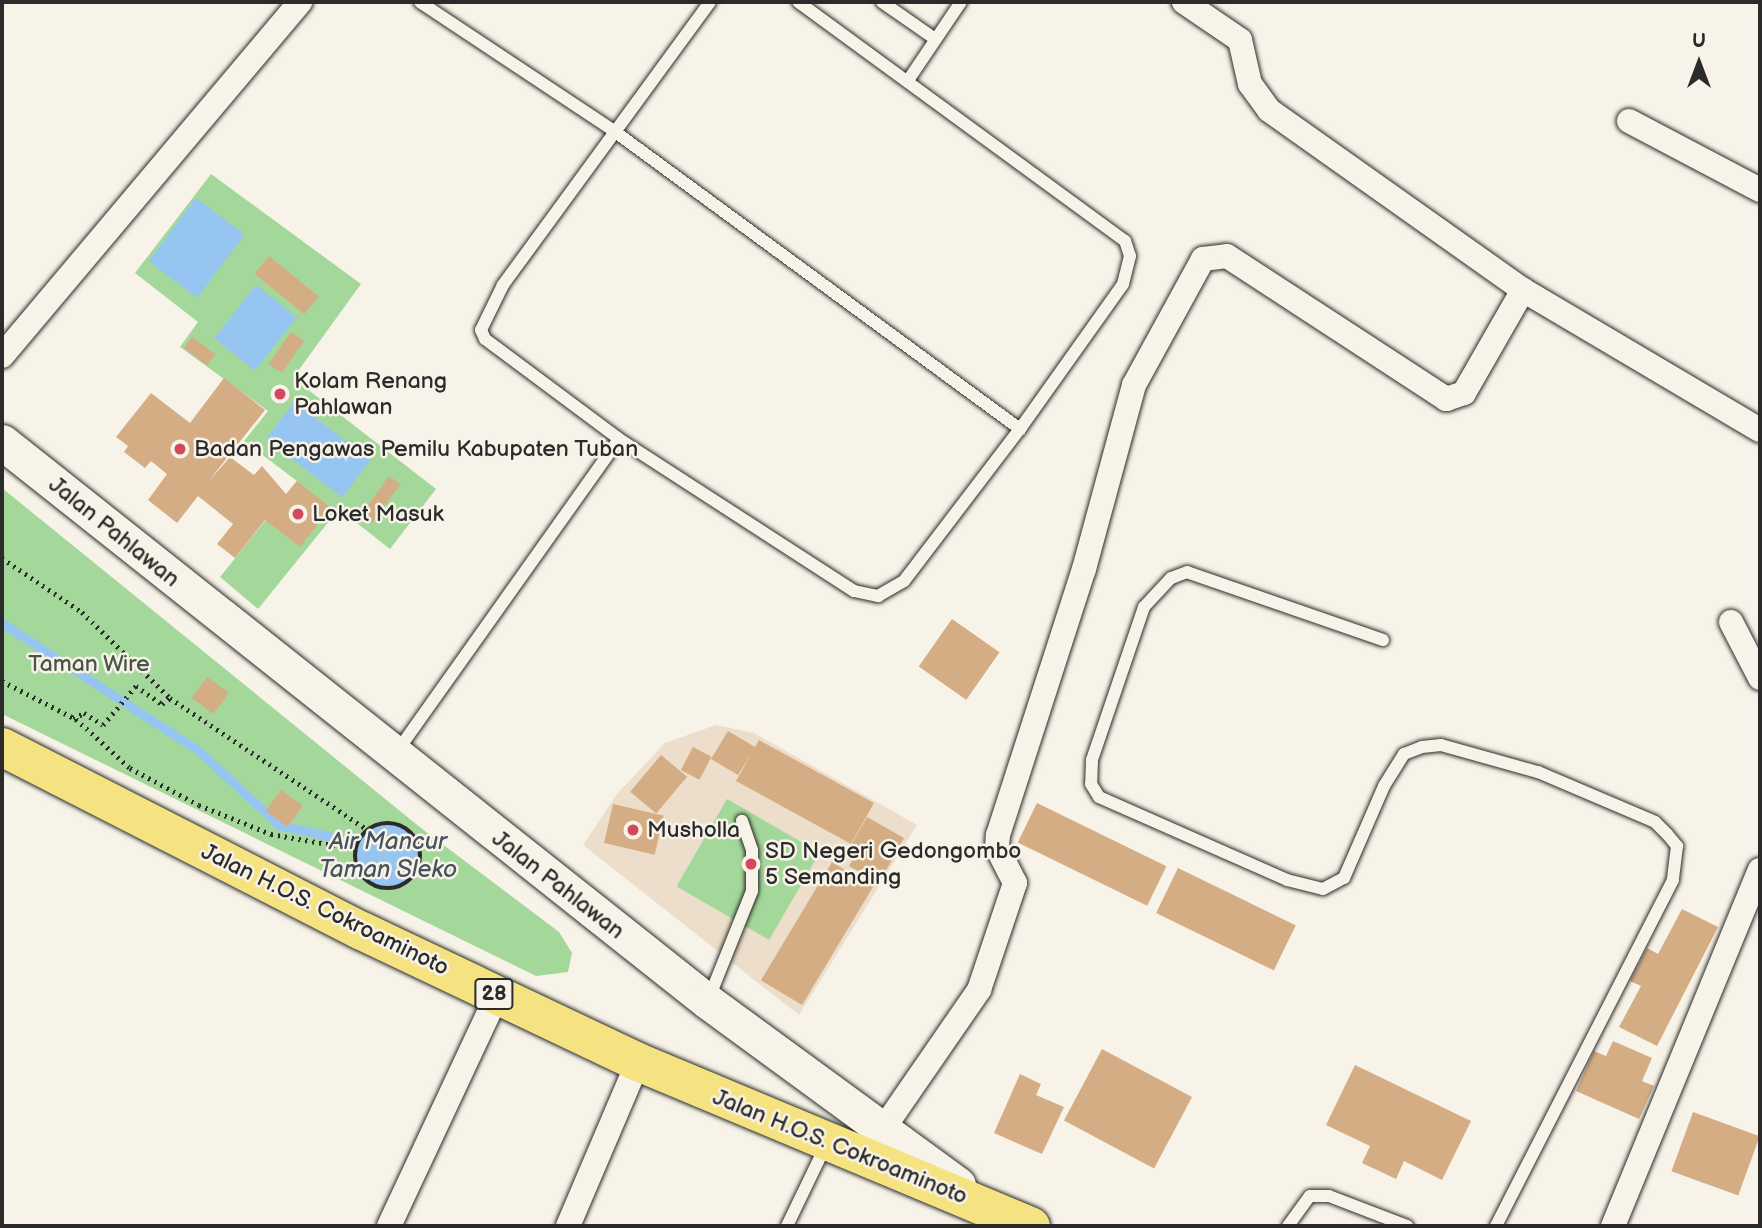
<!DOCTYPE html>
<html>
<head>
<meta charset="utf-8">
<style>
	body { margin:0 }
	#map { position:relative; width:1762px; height:1228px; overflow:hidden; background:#f7f3e8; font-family:"Balsamiq Sans",sans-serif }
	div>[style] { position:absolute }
	.built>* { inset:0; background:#ecdeca }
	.green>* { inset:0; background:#a4d89b; transform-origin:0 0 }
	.water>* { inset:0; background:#97c5f2; transform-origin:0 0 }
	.round { border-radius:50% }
	.stream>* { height:9px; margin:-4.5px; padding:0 4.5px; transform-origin:4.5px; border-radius:4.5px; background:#97c5f2 }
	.building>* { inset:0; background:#d4ad85; transform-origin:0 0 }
	.path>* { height:4.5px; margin-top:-2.25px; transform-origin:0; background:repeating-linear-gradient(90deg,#2b2b2b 0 2px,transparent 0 7px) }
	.path>.ring { margin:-2.25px; padding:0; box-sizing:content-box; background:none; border:4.5px solid #2b2b2b; border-radius:50% }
	.roads { filter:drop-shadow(0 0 2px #2b2b2b) drop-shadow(0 0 2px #2b2b2b) }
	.lane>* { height:12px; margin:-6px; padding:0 6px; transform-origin:6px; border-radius:6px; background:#f7f3e8 }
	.street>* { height:24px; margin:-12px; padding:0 12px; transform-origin:12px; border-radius:12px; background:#f7f3e8 }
	.secondary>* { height:35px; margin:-17.5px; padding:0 17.5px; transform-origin:17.5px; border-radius:17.5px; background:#f7f3e8 }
	.highway>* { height:38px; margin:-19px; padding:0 19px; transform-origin:19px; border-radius:19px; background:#f5e382 }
	.dots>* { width:19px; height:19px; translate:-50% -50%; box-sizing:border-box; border:4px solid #f7f3e8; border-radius:50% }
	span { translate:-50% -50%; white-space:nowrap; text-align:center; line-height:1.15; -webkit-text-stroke:5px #f7f3e8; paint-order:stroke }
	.shield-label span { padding:2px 5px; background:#f7f3e8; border:2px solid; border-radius:5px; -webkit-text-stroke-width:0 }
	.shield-label { font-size:21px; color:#2b2b2b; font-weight:700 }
	.poi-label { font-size:23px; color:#2b2b2b }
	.left { translate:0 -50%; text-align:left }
	.street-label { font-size:23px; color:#2b2b2b }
	.park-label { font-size:23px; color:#495647 }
	.water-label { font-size:24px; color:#46525d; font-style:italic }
	.frame { position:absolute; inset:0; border:4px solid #2b2b2b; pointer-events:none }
	.north { position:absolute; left:1664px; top:28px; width:70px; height:70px; -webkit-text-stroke:5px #f7f3e8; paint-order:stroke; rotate:0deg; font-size:19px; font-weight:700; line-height:28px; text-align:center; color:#2b2b2b }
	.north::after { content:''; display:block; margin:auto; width:24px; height:32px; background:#2b2b2b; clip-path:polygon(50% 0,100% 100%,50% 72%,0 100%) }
</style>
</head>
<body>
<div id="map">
	<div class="built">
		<i style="clip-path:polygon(716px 725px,754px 733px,917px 825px,799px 1015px,583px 845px,617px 794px,665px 743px)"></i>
	</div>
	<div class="green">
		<i style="clip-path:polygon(211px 174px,361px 284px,293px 378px,436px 489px,390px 549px,339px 509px,258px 609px,220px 577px,297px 481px,244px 441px,268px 411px,180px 347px,198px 322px,135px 273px)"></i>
		<i style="clip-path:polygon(2px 488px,421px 828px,559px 932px,572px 953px,568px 972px,536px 976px,2px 714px)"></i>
		<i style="left:727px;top:799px;width:107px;height:101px;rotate:30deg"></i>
	</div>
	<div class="water">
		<i style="left:196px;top:198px;width:61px;height:79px;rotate:37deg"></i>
		<i style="left:256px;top:285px;width:52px;height:68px;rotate:38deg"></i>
		<i style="left:294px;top:402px;width:96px;height:47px;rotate:37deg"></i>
		<i class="round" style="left:357px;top:825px;width:62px;height:62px"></i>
	</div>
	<div class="stream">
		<i style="left:2px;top:623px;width:235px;rotate:33deg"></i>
		<i style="left:199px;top:751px;width:109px;rotate:42.8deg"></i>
		<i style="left:279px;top:825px;width:78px;rotate:12.6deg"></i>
	</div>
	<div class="building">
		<i style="left:269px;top:256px;width:64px;height:23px;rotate:39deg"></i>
		<i style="left:291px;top:332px;width:16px;height:39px;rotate:35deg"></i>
		<i style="left:192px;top:337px;width:29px;height:14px;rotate:36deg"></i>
		<i style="clip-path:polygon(224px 378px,265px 410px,208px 482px,230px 457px,254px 475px,262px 466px,286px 494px,297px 481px,331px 508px,300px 547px,265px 520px,235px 558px,217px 544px,233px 524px,198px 496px,177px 523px,148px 500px,167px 474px,151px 461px,145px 468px,124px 452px,128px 446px,116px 437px,151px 393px,190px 423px)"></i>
		<i style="left:389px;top:476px;width:14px;height:48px;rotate:36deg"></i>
		<i style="left:952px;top:619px;width:58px;height:58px;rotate:35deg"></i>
		<i style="left:207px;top:677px;width:27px;height:26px;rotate:36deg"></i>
		<i style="clip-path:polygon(728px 731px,755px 747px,759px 740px,874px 803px,851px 844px,736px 781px,752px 753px,738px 775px,711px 759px)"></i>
		<i style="left:693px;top:747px;width:21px;height:26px;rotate:28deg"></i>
		<i style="left:661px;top:755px;width:34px;height:48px;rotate:40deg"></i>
		<i style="left:281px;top:790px;width:27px;height:26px;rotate:36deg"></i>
		<i style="left:1037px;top:803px;width:144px;height:44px;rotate:26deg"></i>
		<i style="left:613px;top:804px;width:52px;height:40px;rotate:13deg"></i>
		<i style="clip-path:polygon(867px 817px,904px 838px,879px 883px,849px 866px,859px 849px,851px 845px)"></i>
		<i style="left:832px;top:862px;width:48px;height:138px;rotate:31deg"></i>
		<i style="left:1178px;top:868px;width:131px;height:50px;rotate:26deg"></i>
		<i style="clip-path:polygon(1682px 909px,1718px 927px,1657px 1046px,1619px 1027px,1641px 986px,1630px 981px,1647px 948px,1658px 954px)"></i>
		<i style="clip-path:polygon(1613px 1041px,1652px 1058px,1642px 1081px,1654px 1086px,1639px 1119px,1576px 1091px,1594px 1051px,1606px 1056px)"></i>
		<i style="left:1102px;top:1049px;width:102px;height:81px;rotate:28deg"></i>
		<i style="clip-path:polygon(1355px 1065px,1471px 1121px,1442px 1180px,1404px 1161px,1396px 1179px,1362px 1163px,1370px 1146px,1326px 1125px)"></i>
		<i style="clip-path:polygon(1020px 1074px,1041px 1084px,1036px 1095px,1064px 1107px,1042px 1154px,994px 1133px)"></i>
		<i style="left:1693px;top:1112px;width:71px;height:63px;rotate:20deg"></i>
	</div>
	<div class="path">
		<i style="left:2px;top:558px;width:97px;rotate:34deg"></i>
		<i style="left:82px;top:612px;width:123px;rotate:44.3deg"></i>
		<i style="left:170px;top:698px;width:238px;rotate:33.7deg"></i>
		<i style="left:2px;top:681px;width:83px;rotate:27.2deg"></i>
		<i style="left:76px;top:719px;width:73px;rotate:42.2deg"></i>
		<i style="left:130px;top:768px;width:78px;rotate:28.2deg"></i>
		<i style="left:199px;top:805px;width:78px;rotate:21.9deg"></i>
		<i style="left:271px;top:834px;width:85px;rotate:10.1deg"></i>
		<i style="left:73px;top:718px;width:12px;rotate:-24deg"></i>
		<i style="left:84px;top:713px;width:22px;rotate:32deg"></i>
		<i style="left:103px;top:725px;width:51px;rotate:-49.8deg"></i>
		<i style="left:136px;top:686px;width:32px;rotate:35deg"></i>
		<i style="left:162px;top:704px;width:10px;rotate:-37deg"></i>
		<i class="ring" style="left:355px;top:823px;width:61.5px;height:61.5px"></i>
	</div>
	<div class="roads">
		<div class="lane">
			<i style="left:420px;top:2px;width:233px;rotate:33.6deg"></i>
			<i style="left:614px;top:131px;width:504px;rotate:36.28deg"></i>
			<i style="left:710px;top:2px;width:351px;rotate:126.2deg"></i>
			<i style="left:503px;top:285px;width:50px;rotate:116.1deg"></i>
			<i style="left:481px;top:330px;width:10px;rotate:66deg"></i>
			<i style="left:485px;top:339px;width:167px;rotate:36.7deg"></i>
			<i style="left:619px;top:439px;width:280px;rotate:32.9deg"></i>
			<i style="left:854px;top:591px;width:25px;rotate:12deg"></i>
			<i style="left:878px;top:596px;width:30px;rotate:-30deg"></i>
			<i style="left:904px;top:581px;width:191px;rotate:-52.7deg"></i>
			<i style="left:1020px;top:429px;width:178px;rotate:-54.6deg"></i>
			<i style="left:1123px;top:284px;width:29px;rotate:-76deg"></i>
			<i style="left:1130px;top:256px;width:16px;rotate:-108deg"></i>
			<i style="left:1125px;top:241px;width:405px;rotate:-143.8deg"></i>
			<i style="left:882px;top:2px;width:65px;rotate:34.9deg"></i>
			<i style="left:909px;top:79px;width:93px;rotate:-56deg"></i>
			<i style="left:1383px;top:640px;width:207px;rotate:-160.9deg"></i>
			<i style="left:1187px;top:572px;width:17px;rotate:159deg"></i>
			<i style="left:1171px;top:578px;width:40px;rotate:133deg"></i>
			<i style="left:1144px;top:607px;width:162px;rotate:108.8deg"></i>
			<i style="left:1092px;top:760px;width:24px;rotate:92deg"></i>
			<i style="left:1091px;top:784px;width:15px;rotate:58deg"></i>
			<i style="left:1099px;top:797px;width:206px;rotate:23.8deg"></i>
			<i style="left:1287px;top:880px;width:37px;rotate:14deg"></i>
			<i style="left:1323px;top:889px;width:24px;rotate:-28deg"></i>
			<i style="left:1344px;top:878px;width:100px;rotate:-66.5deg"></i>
			<i style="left:1384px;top:786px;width:38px;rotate:-58deg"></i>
			<i style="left:1404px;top:754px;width:19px;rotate:-21deg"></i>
			<i style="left:1422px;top:747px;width:19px;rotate:-6deg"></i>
			<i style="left:1441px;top:745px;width:101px;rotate:15.6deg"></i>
			<i style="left:1538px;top:772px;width:127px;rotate:23.1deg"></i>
			<i style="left:1655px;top:822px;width:17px;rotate:45deg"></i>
			<i style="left:1667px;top:834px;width:16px;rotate:50deg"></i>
			<i style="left:1677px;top:846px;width:34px;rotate:97deg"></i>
			<i style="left:1673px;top:880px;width:389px;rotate:117.1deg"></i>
			<i style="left:396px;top:753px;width:385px;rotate:-54.6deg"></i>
			<i style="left:709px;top:998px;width:115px;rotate:-68.1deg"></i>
			<i style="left:752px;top:891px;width:41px;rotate:-90deg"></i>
			<i style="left:752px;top:850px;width:31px;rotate:-109deg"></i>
			<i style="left:787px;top:1226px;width:90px;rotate:-64.3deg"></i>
			<i style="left:1288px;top:1226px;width:37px;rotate:-54deg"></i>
			<i style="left:1310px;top:1196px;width:19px"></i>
			<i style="left:1329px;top:1196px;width:84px;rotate:21deg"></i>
		</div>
		<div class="street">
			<i style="left:1629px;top:121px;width:148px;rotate:27.8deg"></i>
			<i style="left:1523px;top:290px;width:275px;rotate:30.6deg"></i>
			<i style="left:2px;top:356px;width:463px;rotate:-49.9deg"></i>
			<i style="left:1731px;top:622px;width:63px;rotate:62.6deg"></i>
			<i style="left:881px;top:1132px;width:173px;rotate:-55.4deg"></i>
			<i style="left:979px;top:990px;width:113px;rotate:-71.4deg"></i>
			<i style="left:1015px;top:883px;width:39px;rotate:-117deg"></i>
			<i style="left:997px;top:848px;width:13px;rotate:-86deg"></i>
			<i style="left:998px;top:835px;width:280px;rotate:-72.1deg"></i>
			<i style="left:1084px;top:569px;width:191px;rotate:-74.8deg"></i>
			<i style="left:1134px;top:385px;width:144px;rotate:-61.3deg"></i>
			<i style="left:1203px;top:259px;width:24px;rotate:-7deg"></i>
			<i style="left:1227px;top:256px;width:262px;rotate:33.1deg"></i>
			<i style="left:1446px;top:399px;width:19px;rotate:-18deg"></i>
			<i style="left:1464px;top:393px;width:119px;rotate:-60.2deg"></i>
			<i style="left:1523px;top:290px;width:311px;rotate:-144.7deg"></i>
			<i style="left:1269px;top:110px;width:32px;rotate:-126deg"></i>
			<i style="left:1250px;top:84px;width:45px;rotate:-102.8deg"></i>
			<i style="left:1240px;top:40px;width:68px;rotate:-145.8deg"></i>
			<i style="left:389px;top:1226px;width:255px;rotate:-64.9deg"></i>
			<i style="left:568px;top:1226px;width:178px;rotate:-66.9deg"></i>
			<i style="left:1613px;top:1226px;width:385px;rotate:-67.6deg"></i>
		</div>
		<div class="secondary">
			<i style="left:2px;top:442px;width:900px;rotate:38.41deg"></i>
			<i style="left:707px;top:1001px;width:311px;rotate:36.2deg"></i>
		</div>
		<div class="highway">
			<i style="left:2px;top:747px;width:404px;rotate:27.1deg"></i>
			<i style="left:362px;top:931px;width:306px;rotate:25.4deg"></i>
			<i style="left:638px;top:1062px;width:426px;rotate:22.7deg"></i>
		</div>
	</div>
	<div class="dots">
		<i style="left:280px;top:394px;background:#d1495b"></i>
		<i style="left:180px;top:449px;background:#d1495b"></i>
		<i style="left:298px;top:514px;background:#d1495b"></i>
		<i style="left:633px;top:830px;background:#d1495b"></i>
		<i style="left:751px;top:864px;background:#d1495b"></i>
	</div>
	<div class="shield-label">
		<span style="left:494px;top:994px">28</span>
	</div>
	<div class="poi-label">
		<span class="left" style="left:294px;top:394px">Kolam Renang<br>Pahlawan</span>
		<span class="left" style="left:194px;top:449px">Badan Pengawas Pemilu Kabupaten Tuban</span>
		<span class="left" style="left:312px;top:514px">Loket Masuk</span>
		<span class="left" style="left:647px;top:830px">Musholla</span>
		<span class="left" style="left:765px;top:864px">SD Negeri Gedongombo<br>5 Semanding</span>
	</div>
	<div class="street-label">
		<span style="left:114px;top:532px;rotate:39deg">Jalan Pahlawan</span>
		<span style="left:558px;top:885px;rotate:38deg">Jalan Pahlawan</span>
		<span style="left:325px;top:910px;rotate:26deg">Jalan H.O.S. Cokroaminoto</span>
		<span style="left:840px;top:1147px;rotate:22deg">Jalan H.O.S. Cokroaminoto</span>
	</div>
	<div class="park-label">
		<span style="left:89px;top:664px">Taman Wire</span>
	</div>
	<div class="water-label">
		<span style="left:388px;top:856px">Air Mancur<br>Taman Sleko</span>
	</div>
	<div class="frame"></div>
	<div class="north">U</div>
</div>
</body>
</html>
